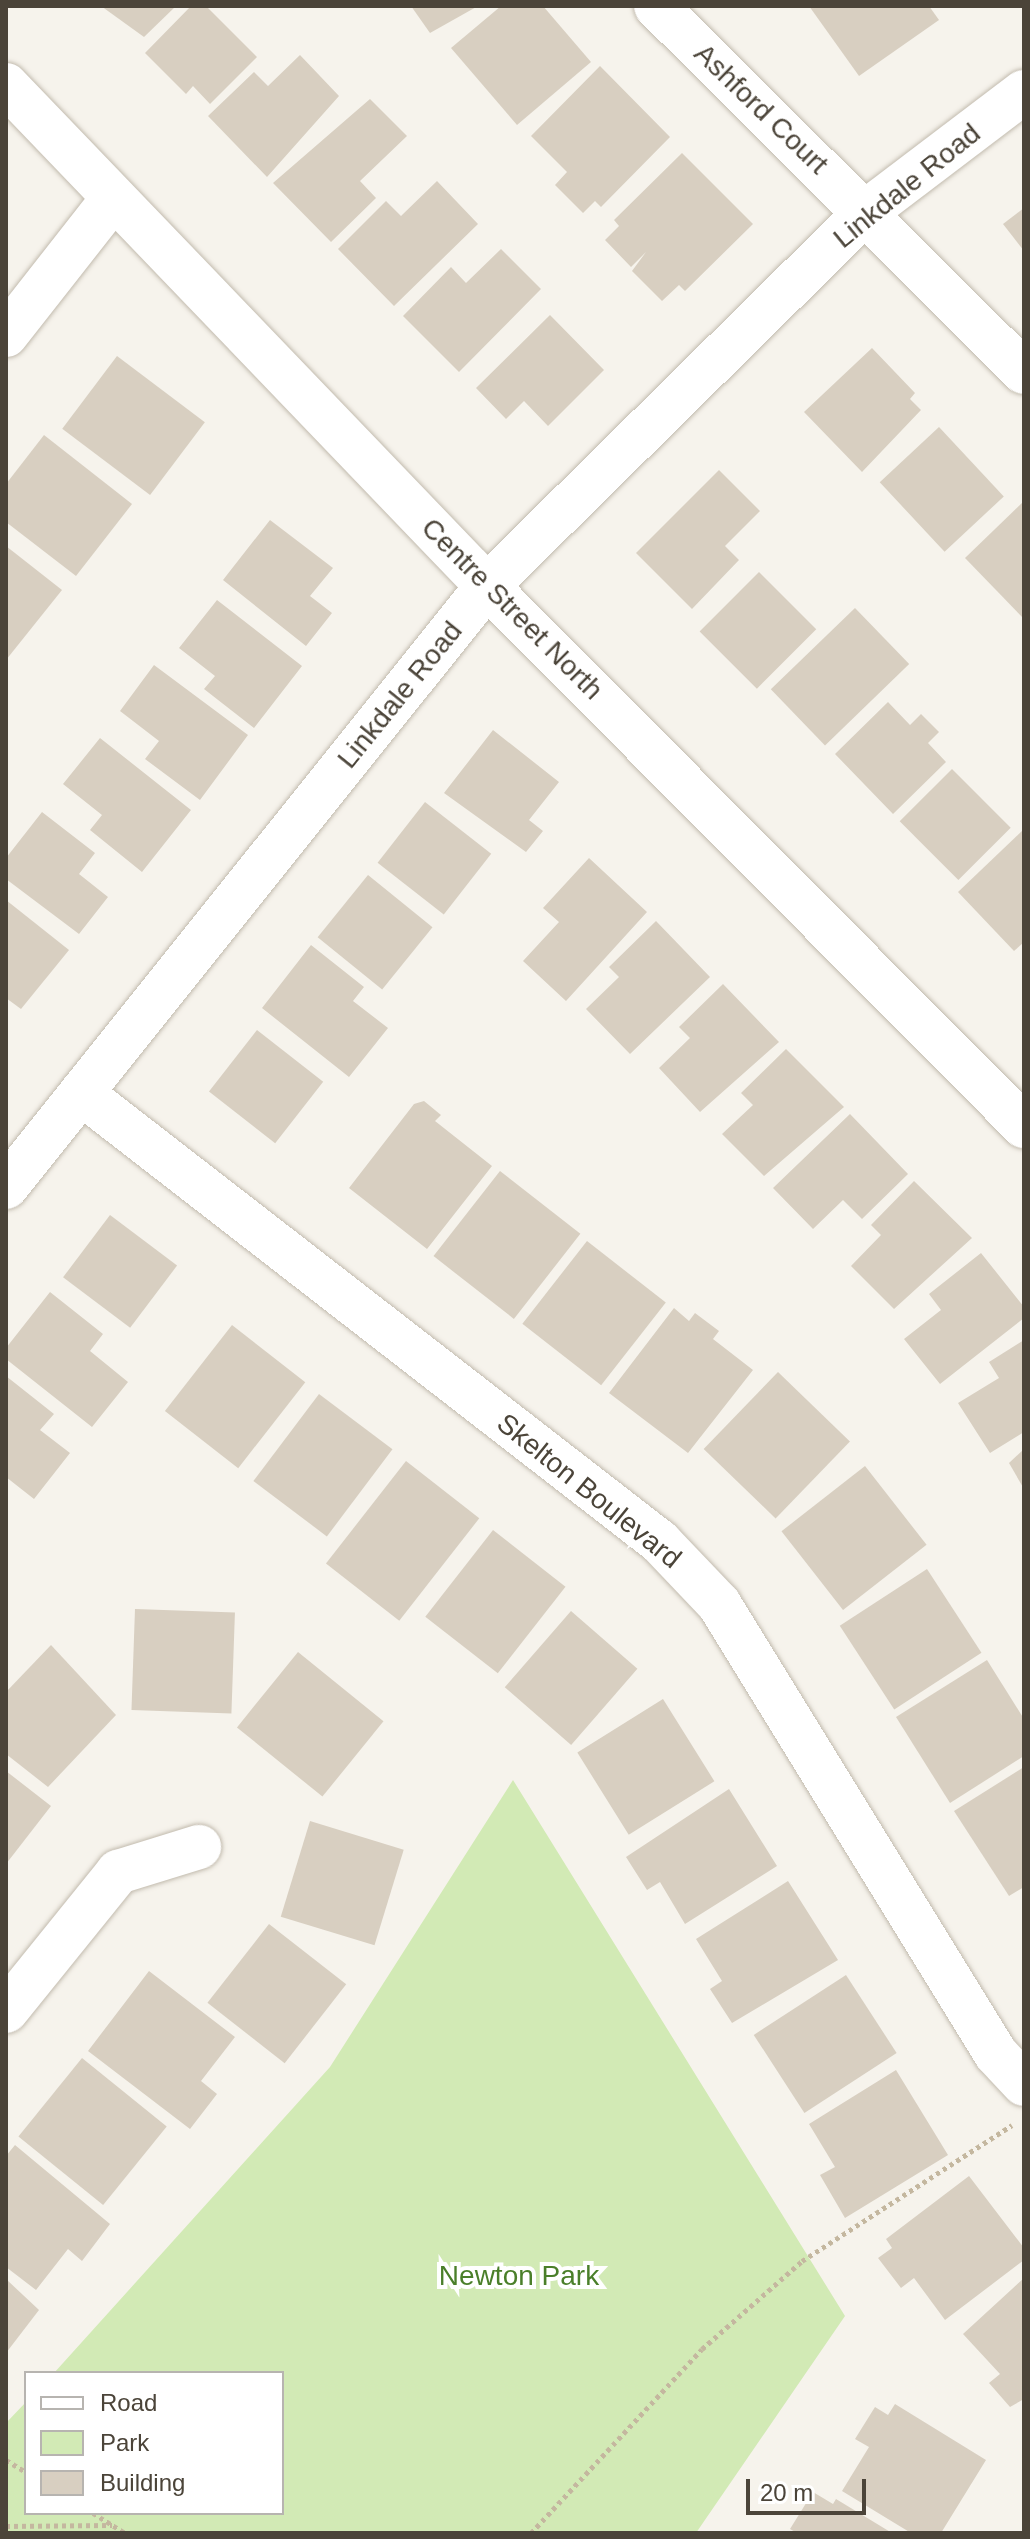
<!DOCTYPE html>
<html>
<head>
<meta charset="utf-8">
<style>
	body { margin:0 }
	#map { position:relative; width:1030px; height:2539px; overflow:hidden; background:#f6f3ec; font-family:Helvetica,sans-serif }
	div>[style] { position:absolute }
	.green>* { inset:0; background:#d2eab5 }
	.building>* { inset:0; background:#d8cfc1; transform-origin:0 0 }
	.path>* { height:5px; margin-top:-2.5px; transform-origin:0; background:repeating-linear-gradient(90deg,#c4b79f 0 4px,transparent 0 8px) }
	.roads { filter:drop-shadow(0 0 2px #c2bbae) drop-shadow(0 0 2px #c2bbae) }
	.minor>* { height:44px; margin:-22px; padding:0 22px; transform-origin:22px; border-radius:22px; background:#fff }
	span { translate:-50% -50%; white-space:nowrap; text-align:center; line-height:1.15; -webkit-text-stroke:8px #fff; paint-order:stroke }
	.street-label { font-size:28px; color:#4b4439 }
	.park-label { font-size:28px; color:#4a7f2a }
	.frame { position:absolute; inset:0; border:8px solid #4b4439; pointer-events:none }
	.legend { position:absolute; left:24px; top:2371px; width:260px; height:144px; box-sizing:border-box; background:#fff; border:2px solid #b7b4b0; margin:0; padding:10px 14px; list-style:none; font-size:24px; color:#4b4439 }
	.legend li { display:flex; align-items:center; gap:16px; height:40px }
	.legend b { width:40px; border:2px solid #b7b4b0 }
	.scale { position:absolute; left:746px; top:2479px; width:120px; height:36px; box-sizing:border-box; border:4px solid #4b4439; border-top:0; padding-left:10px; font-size:24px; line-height:28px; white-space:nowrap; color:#4b4439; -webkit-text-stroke:6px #fff; paint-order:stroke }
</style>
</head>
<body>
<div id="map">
	<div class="green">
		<i style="clip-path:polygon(513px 1780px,845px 2316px,696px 2533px,6px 2533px,6px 2423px,26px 2402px,26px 2513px,282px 2513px,282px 2373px,54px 2373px,330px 2067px)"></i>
	</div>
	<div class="building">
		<i style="clip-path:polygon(101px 6px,176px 6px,144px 37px)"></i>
		<i style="clip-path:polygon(191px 6px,206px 6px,257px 57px,210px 104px,193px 86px,186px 94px,145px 53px)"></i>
		<i style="clip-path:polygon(411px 6px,478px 6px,430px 33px)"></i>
		<i style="clip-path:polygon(501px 6px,543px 6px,591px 62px,517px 125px,451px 48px)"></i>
		<i style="clip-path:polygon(809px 6px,929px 6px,939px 20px,859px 76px)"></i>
		<i style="clip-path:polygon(300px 55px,339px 96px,267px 177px,208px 116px,254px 72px,268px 86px)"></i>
		<i style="clip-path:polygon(600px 66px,670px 137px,601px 207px,595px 201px,583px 213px,555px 185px,567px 172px,531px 136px)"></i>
		<i style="clip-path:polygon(370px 99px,407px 136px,360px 181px,376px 198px,331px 242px,273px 183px)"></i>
		<i style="clip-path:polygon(682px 153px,753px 224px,685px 291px,679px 285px,662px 301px,632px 271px,646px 252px,631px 267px,605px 240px,619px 226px,614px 220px)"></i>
		<i style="clip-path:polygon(437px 181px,478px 224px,394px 306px,338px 249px,386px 201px,401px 216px)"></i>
		<i style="clip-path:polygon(1024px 208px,1024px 251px,1003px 224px)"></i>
		<i style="clip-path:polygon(501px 249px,541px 289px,459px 372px,403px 316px,451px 267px,466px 283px)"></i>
		<i style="clip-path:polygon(550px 315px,604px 370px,548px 426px,524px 401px,506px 419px,476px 388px)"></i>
		<i style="clip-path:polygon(872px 348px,915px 393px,910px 399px,921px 410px,862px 472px,804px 412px)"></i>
		<i style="left:117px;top:356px;width:110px;height:91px;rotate:37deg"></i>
		<i style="left:939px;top:427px;width:95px;height:81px;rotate:47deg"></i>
		<i style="clip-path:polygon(44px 435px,132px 504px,76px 576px,6px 522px,6px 484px)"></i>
		<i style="clip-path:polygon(719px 470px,760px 511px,725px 546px,739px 560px,692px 609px,636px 553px)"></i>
		<i style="clip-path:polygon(1024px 501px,1024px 619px,965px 558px)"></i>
		<i style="clip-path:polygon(270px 520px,333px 568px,310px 596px,332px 613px,306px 646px,223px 580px)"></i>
		<i style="clip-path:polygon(6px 546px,62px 590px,6px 660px)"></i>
		<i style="left:759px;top:572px;width:81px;height:84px;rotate:45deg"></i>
		<i style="clip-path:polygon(217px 600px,302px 666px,254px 728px,204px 689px,215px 676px,179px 648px)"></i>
		<i style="left:855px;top:608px;width:78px;height:117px;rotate:46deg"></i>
		<i style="clip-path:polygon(154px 665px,248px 735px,200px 800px,145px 759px,159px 741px,120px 711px)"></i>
		<i style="clip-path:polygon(888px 702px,910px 725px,921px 714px,939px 732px,928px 743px,946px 762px,893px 814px,835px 754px)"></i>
		<i style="clip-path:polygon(493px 730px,559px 782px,529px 820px,543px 831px,526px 852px,444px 793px)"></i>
		<i style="clip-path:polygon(100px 738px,191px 810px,142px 872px,90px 830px,102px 815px,63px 784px)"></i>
		<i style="left:952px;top:769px;width:83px;height:74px;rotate:45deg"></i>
		<i style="left:425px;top:802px;width:84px;height:77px;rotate:38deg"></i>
		<i style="clip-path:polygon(42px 812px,95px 853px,79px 874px,108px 897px,79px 934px,6px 879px,6px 858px)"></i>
		<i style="clip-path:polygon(1024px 829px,1024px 942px,1014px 951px,958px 892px)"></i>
		<i style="clip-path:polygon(589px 858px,647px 912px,566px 1001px,523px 961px,559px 922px,543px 908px)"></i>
		<i style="left:368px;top:875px;width:83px;height:80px;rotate:39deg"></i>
		<i style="clip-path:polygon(6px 900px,69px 950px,21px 1009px,6px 998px)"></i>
		<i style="clip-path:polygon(656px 921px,710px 977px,630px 1054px,586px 1009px,619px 977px,609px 967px)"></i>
		<i style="clip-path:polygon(311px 945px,364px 987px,353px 1001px,388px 1028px,349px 1077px,262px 1008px)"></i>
		<i style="clip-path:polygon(723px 984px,779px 1042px,700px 1112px,659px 1068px,690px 1038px,679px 1027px)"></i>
		<i style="left:257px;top:1030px;width:84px;height:78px;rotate:38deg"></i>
		<i style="clip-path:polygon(786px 1049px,844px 1107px,764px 1176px,722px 1134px,753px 1105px,741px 1093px)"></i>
		<i style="clip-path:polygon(424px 1101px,441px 1115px,435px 1121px,492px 1166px,427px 1249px,349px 1188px,414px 1104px)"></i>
		<i style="clip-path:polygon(850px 1114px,908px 1174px,862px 1219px,843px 1200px,813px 1229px,773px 1188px)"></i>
		<i style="left:500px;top:1171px;width:102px;height:108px;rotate:38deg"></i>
		<i style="clip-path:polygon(914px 1181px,972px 1238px,894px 1309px,851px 1266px,881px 1235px,871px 1225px)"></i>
		<i style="left:110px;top:1215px;width:84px;height:78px;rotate:37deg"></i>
		<i style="left:587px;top:1241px;width:100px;height:105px;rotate:38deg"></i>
		<i style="clip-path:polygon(981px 1253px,1024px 1307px,1024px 1318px,940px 1384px,904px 1339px,941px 1310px,929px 1294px)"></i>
		<i style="clip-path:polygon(50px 1292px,103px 1334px,90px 1351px,128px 1382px,92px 1427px,6px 1359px,6px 1348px)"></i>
		<i style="clip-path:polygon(674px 1308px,689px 1321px,695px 1313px,719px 1331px,713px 1339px,753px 1370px,688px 1453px,609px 1393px)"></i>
		<i style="left:232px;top:1325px;width:93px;height:109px;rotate:38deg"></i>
		<i style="clip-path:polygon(1024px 1340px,1024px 1432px,990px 1453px,958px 1403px,999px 1378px,989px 1362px)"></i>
		<i style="left:778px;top:1372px;width:100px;height:107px;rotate:44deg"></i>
		<i style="clip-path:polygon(6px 1376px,54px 1414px,40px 1430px,70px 1453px,34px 1499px,6px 1477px)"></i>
		<i style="left:319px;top:1394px;width:92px;height:109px;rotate:37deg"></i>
		<i style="clip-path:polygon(1024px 1449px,1024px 1489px,1009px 1463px)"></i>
		<i style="left:406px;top:1461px;width:93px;height:130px;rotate:38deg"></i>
		<i style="left:865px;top:1466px;width:100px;height:106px;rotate:52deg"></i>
		<i style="left:493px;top:1530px;width:92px;height:110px;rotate:38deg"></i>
		<i style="left:927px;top:1569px;width:100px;height:104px;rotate:57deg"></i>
		<i style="left:135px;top:1609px;width:100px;height:101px;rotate:2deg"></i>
		<i style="left:571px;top:1611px;width:88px;height:101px;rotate:41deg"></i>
		<i style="clip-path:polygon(51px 1645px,116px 1715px,48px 1787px,6px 1754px,6px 1692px)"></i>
		<i style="left:298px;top:1652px;width:110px;height:97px;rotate:39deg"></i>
		<i style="clip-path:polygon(987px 1660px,1024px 1719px,1024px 1756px,950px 1803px,896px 1717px)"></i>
		<i style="left:663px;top:1699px;width:97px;height:101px;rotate:58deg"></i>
		<i style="clip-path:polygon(1024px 1767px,1024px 1887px,1009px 1896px,954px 1811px)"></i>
		<i style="clip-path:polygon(6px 1771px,51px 1806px,6px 1864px)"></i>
		<i style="clip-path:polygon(729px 1789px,777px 1866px,685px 1924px,660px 1882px,647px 1890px,626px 1857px)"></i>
		<i style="left:310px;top:1821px;width:98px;height:100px;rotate:17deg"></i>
		<i style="clip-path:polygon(788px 1881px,838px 1960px,732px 2023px,710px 1989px,722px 1981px,696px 1939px)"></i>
		<i style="left:269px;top:1924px;width:98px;height:100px;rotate:38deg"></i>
		<i style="clip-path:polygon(149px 1971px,235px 2037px,201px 2081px,217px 2094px,190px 2129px,88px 2051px)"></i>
		<i style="left:846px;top:1975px;width:93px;height:110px;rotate:57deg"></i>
		<i style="left:82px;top:2058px;width:109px;height:101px;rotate:39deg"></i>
		<i style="clip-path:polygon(896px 2070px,948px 2155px,845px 2218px,820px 2175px,835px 2167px,809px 2124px)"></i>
		<i style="clip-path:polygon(15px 2145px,110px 2224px,82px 2261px,68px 2249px,36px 2290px,6px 2267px,6px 2156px)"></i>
		<i style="clip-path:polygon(969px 2176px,1024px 2248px,1024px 2260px,945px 2320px,914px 2278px,901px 2288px,878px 2258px,892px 2248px,886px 2239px)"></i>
		<i style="clip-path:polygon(1024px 2278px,1024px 2399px,1010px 2407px,989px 2383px,1000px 2374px,963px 2334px)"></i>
		<i style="clip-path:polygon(6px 2279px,39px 2310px,6px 2353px)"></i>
		<i style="clip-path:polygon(895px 2404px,986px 2460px,941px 2533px,911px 2533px,842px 2491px,869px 2447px,855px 2439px,875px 2407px,888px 2415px)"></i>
		<i style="clip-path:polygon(813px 2492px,833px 2504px,836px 2499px,892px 2533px,797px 2533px,790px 2529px)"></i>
	</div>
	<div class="path">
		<i style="left:6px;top:2460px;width:23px;rotate:31deg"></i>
		<i style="left:93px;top:2513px;width:38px;rotate:32deg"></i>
		<i style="left:6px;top:2526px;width:106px;rotate:-0.5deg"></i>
		<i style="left:531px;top:2533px;width:251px;rotate:-47.1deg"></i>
		<i style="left:702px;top:2349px;width:133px;rotate:-41.3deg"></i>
		<i style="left:802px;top:2261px;width:250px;rotate:-32.9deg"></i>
	</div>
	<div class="roads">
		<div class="minor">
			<i style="left:656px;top:6px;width:519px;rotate:44.84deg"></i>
			<i style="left:6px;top:85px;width:695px;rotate:46.17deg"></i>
			<i style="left:487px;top:586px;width:762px;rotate:45.16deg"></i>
			<i style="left:6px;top:335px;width:172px;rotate:-51.9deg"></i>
			<i style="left:81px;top:1093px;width:733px;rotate:37.79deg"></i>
			<i style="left:660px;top:1542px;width:86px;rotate:46.4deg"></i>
			<i style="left:719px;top:1604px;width:528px;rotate:58.39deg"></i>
			<i style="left:996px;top:2054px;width:41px;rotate:47deg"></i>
			<i style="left:6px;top:1187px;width:770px;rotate:-51.33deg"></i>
			<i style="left:487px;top:586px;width:534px;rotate:-44.62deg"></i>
			<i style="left:867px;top:211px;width:197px;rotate:-37.2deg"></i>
			<i style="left:6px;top:2011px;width:179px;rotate:-51.1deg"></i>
			<i style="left:118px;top:1872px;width:85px;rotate:-17.2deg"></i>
		</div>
	</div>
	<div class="street-label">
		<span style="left:761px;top:109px;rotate:44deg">Ashford Court</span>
		<span style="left:907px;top:186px;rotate:-39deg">Linkdale Road</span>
		<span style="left:512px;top:609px;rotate:45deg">Centre Street North</span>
		<span style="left:400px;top:695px;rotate:-51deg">Linkdale Road</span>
		<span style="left:589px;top:1491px;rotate:39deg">Skelton Boulevard</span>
	</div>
	<div class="park-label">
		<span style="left:519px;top:2276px">Newton Park</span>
	</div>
	<div class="frame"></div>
	<ul class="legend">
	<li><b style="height:10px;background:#fff"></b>Road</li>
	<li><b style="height:22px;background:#d2eab5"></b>Park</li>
	<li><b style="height:22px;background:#d8cfc1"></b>Building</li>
	</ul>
	<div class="scale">20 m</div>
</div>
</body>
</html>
